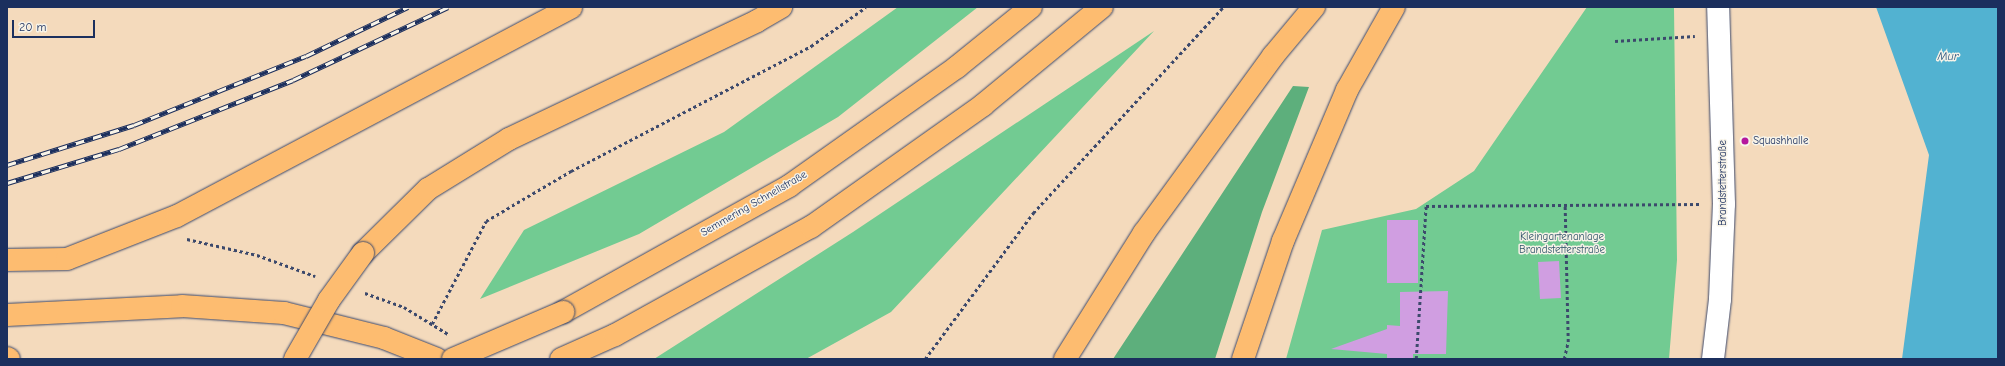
<!DOCTYPE html>
<html>
<head>
<meta charset="utf-8">
<style>
	body { margin:0 }
	#map { position:relative; width:2005px; height:366px; overflow:hidden; background:#f4dabc; font-family:"Comic Neue",sans-serif }
	div>[style] { position:absolute }
	.green>* { inset:0; background:#72cb92 }
	.forest>* { inset:0; background:#5daf7c }
	.water>* { inset:0; background:#52b2d1 }
	.building>* { inset:0; background:#d09ee1; transform-origin:0 0 }
	.path>* { height:2.5px; margin-top:-1.25px; transform-origin:0; background:repeating-linear-gradient(90deg,#3c496c 0 3px,transparent 0 6px) }
	.roads { filter:drop-shadow(0 0 1px #3c496c) drop-shadow(0 0 1px #3c496c) }
	.minor>* { height:22px; margin:-11px; padding:0 11px; transform-origin:11px; border-radius:11px; background:#fff }
	.motorway>* { height:22px; margin:-11px; padding:0 11px; transform-origin:11px; border-radius:11px; background:#fdbc70 }
	.rail>* { height:4.5px; margin-top:-2.25px; transform-origin:0; background:repeating-linear-gradient(90deg,#f7f3e8 0 9px,#1b2f5e 0 18px); box-sizing:border-box; border-block:1px solid #1b2f5e }
	.bridges { filter:drop-shadow(0 0 1px #3c496c) drop-shadow(0 0 1px #3c496c) }
	.motorway-bridge>* { height:22px; margin:-11px; padding:0 11px; transform-origin:11px; border-radius:11px; background:#fdbc70 }
	.dots>* { width:11px; height:11px; translate:-50% -50%; box-sizing:border-box; border:2px solid #f7f3e8; border-radius:50% }
	span { translate:-50% -50%; white-space:nowrap; text-align:center; line-height:1.15; -webkit-text-stroke:3px #f7f3e8; paint-order:stroke }
	.poi-label { font-size:11px; color:#1b2f5e }
	.left { translate:0 -50%; text-align:left }
	.street-label { font-size:11px; color:#1b2f5e }
	.park-label { font-size:11px; color:#31566b }
	.water-label { font-size:12px; color:#2c5680; font-style:italic }
	.frame { position:absolute; inset:0; border:8px solid #1b2f5e; pointer-events:none }
	.scale { position:absolute; left:12px; top:20px; width:83px; height:18px; box-sizing:border-box; border:2px solid #1b2f5e; border-top:0; padding-left:5px; font-size:12px; line-height:14px; white-space:nowrap; color:#1b2f5e; -webkit-text-stroke:3px #f7f3e8; paint-order:stroke }
</style>
</head>
<body>
<div id="map">
	<div class="green">
		<i style="clip-path:polygon(898px 7px,978px 7px,838px 117px,639px 234px,480px 299px,524px 230px,724px 132px)"></i>
		<i style="clip-path:polygon(1587px 7px,1674px 7px,1677px 260px,1669px 359px,1286px 359px,1322px 230px,1416px 209px,1474px 171px)"></i>
		<i style="clip-path:polygon(1154px 31px,891px 312px,806px 359px,654px 359px,853px 232px)"></i>
	</div>
	<div class="forest">
		<i style="clip-path:polygon(1293px 86px,1309px 87px,1262px 212px,1215px 359px,1113px 359px)"></i>
	</div>
	<div class="water">
		<i style="clip-path:polygon(1876px 7px,1998px 7px,1998px 359px,1902px 359px,1929px 155px)"></i>
	</div>
	<div class="building">
		<i style="left:1387px;top:220px;width:31px;height:63px"></i>
		<i style="left:1559px;top:261px;width:37px;height:21px;rotate:87deg"></i>
		<i style="clip-path:polygon(1448px 291px,1446px 354px,1413px 354px,1413px 359px,1387px 359px,1387px 354px,1331px 349px,1387px 329px,1387px 325px,1400px 326px,1400px 292px)"></i>
	</div>
	<div class="path">
		<i style="left:1615px;top:41px;width:80px;rotate:-3.6deg"></i>
		<i style="left:187px;top:239px;width:72px;rotate:12.9deg"></i>
		<i style="left:257px;top:255px;width:62px;rotate:19.9deg"></i>
		<i style="left:365px;top:293px;width:41px;rotate:19.7deg"></i>
		<i style="left:404px;top:307px;width:52px;rotate:31.5deg"></i>
		<i style="left:432px;top:324px;width:116px;rotate:-62.3deg"></i>
		<i style="left:486px;top:221px;width:99px;rotate:-30.5deg"></i>
		<i style="left:571px;top:171px;width:271px;rotate:-27.5deg"></i>
		<i style="left:811px;top:46px;width:67px;rotate:-35.3deg"></i>
		<i style="left:925px;top:359px;width:182px;rotate:-53.5deg"></i>
		<i style="left:1033px;top:213px;width:280px;rotate:-47.3deg"></i>
		<i style="left:1416px;top:359px;width:153px;rotate:-86.3deg"></i>
		<i style="left:1426px;top:206px;width:274px;rotate:-0.4deg"></i>
		<i style="left:1564px;top:359px;width:17px;rotate:-77deg"></i>
		<i style="left:1568px;top:342px;width:137px;rotate:-91.3deg"></i>
	</div>
	<div class="roads">
		<div class="minor">
			<i style="left:1713px;top:359px;width:60px;rotate:-83.3deg"></i>
			<i style="left:1720px;top:299px;width:95px;rotate:-87.6deg"></i>
			<i style="left:1724px;top:204px;width:197px;rotate:-91.7deg"></i>
		</div>
		<div class="motorway">
			<i style="left:363px;top:253px;width:91px;rotate:-44.6deg"></i>
			<i style="left:428px;top:189px;width:95px;rotate:-31.7deg"></i>
			<i style="left:509px;top:139px;width:275px;rotate:-25.4deg"></i>
			<i style="left:757px;top:21px;width:28px;rotate:-30deg"></i>
			<i style="left:7px;top:260px;width:60px;rotate:-1deg"></i>
			<i style="left:67px;top:259px;width:118px;rotate:-21.4deg"></i>
			<i style="left:177px;top:216px;width:446px;rotate:-27.9deg"></i>
			<i style="left:563px;top:312px;width:259px;rotate:-29.1deg"></i>
			<i style="left:789px;top:186px;width:206px;rotate:-35.3deg"></i>
			<i style="left:957px;top:67px;width:95px;rotate:-39deg"></i>
			<i style="left:7px;top:315px;width:175px;rotate:-2.9deg"></i>
			<i style="left:182px;top:306px;width:102px;rotate:3.9deg"></i>
			<i style="left:284px;top:313px;width:103px;rotate:14deg"></i>
			<i style="left:384px;top:338px;width:57px;rotate:21.6deg"></i>
			<i style="left:7px;top:358px;width:2px;rotate:27deg"></i>
			<i style="left:561px;top:359px;width:59px;rotate:-24deg"></i>
			<i style="left:615px;top:335px;width:224px;rotate:-28.9deg"></i>
			<i style="left:811px;top:227px;width:211px;rotate:-35.3deg"></i>
			<i style="left:983px;top:105px;width:154px;rotate:-39.5deg"></i>
			<i style="left:1065px;top:359px;width:149px;rotate:-57.9deg"></i>
			<i style="left:1144px;top:233px;width:219px;rotate:-53.9deg"></i>
			<i style="left:1273px;top:56px;width:64px;rotate:-50.1deg"></i>
			<i style="left:1243px;top:359px;width:125px;rotate:-71.3deg"></i>
			<i style="left:1283px;top:241px;width:164px;rotate:-67deg"></i>
			<i style="left:1347px;top:90px;width:95px;rotate:-60.5deg"></i>
		</div>
	</div>
	<div class="rail">
		<i style="left:7px;top:165px;width:133px;rotate:-17.5deg"></i>
		<i style="left:134px;top:125px;width:185px;rotate:-21.9deg"></i>
		<i style="left:306px;top:56px;width:113px;rotate:-25.7deg"></i>
		<i style="left:7px;top:183px;width:117px;rotate:-16.9deg"></i>
		<i style="left:119px;top:149px;width:187px;rotate:-21.6deg"></i>
		<i style="left:293px;top:80px;width:171px;rotate:-25.2deg"></i>
	</div>
	<div class="bridges">
		<div class="motorway-bridge">
			<i style="left:295px;top:359px;width:68px;rotate:-60deg"></i>
			<i style="left:329px;top:300px;width:58px;rotate:-54.1deg"></i>
			<i style="left:453px;top:359px;width:120px;rotate:-23.1deg"></i>
		</div>
	</div>
	<div class="dots">
		<i style="left:1745px;top:141px;background:#b5179e"></i>
	</div>
	<div class="poi-label">
		<span class="left" style="left:1753px;top:141px">Squashhalle</span>
	</div>
	<div class="street-label">
		<span style="left:1723px;top:183px;rotate:-90deg">Brandstetterstraße</span>
		<span style="left:754px;top:204px;rotate:-30deg">Semmering Schnellstraße</span>
	</div>
	<div class="park-label">
		<span style="left:1562px;top:244px">Kleingartenanlage<br>Brandstetterstraße</span>
	</div>
	<div class="water-label">
		<span style="left:1948px;top:57px">Mur</span>
	</div>
	<div class="frame"></div>
	<div class="scale">20 m</div>
</div>
</body>
</html>
